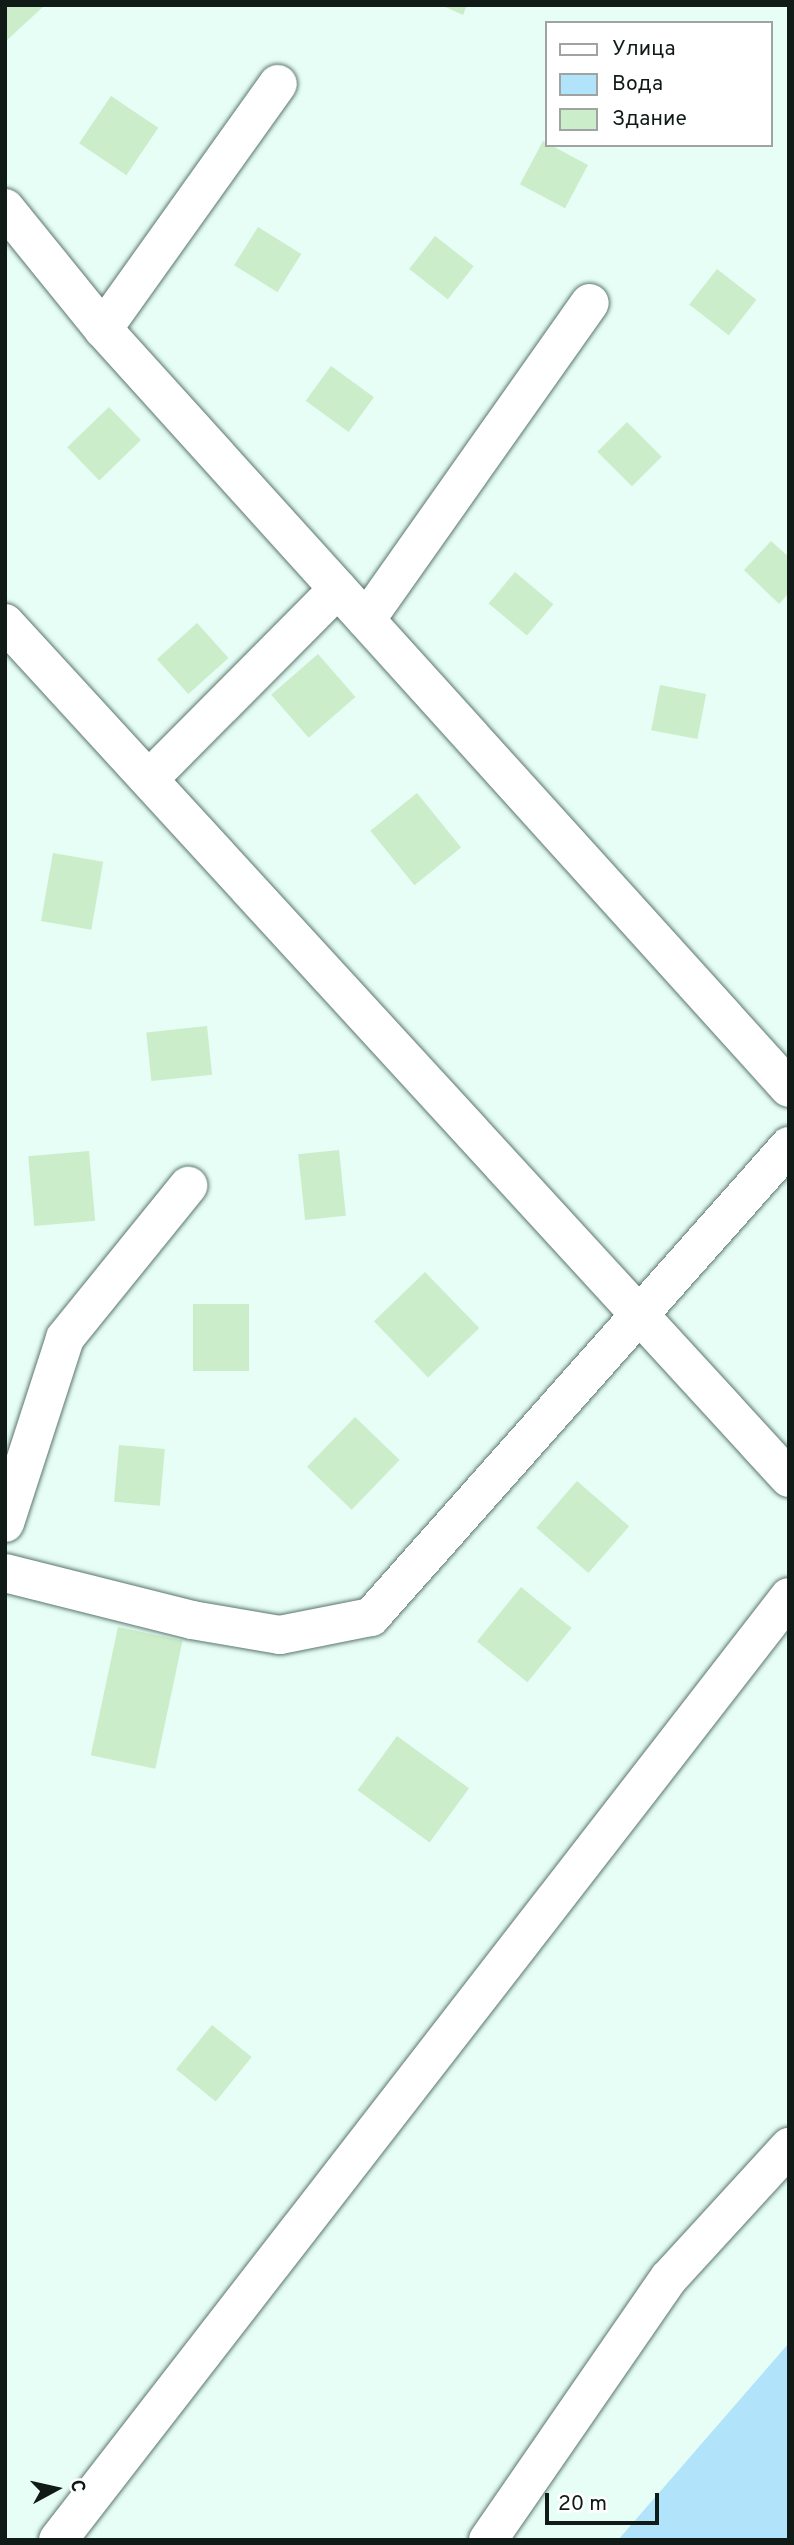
<!DOCTYPE html>
<html>
<head>
<meta charset="utf-8">
<style>
	body { margin:0 }
	#map { position:relative; width:794px; height:2545px; overflow:hidden; background:#e6fef6; font-family:Overpass,sans-serif }
	div>[style] { position:absolute }
	.water>* { inset:0; background:#b1e4fb }
	.building>* { inset:0; background:#cbedc9; transform-origin:0 0 }
	.roads { filter:drop-shadow(0 0 2px #5c766d) drop-shadow(0 0 2px #5c766d) }
	.minor>* { height:38px; margin:-19px; padding:0 19px; transform-origin:19px; border-radius:19px; background:#fff }
	span { translate:-50% -50%; white-space:nowrap; text-align:center; line-height:1.15; -webkit-text-stroke:5px #fff; paint-order:stroke }
	.frame { position:absolute; inset:0; border:7px solid #101b17; pointer-events:none }
	.legend { position:absolute; left:545px; top:21px; width:228px; height:126px; box-sizing:border-box; background:#fff; border:2px solid #9fa4a2; margin:0; padding:9px 12px; list-style:none; font-size:21px; color:#101b17 }
	.legend li { display:flex; align-items:center; gap:14px; height:35px }
	.legend b { width:35px; border:2px solid #9fa4a2 }
	.north { position:absolute; left:21px; top:2454px; width:70px; height:70px; -webkit-text-stroke:5px #fff; paint-order:stroke; rotate:82deg; font-size:19px; font-weight:700; line-height:28px; text-align:center; color:#101b17 }
	.north::after { content:''; display:block; margin:auto; width:24px; height:32px; background:#101b17; clip-path:polygon(50% 0,100% 100%,50% 72%,0 100%) }
	.scale { position:absolute; left:545px; top:2493px; width:114px; height:32px; box-sizing:border-box; border:4px solid #101b17; border-top:0; padding-left:9px; font-size:21px; line-height:24px; white-space:nowrap; color:#101b17; -webkit-text-stroke:5px #fff; paint-order:stroke }
</style>
</head>
<body>
<div id="map">
	<div class="water">
		<i style="clip-path:polygon(789px 2343px,789px 2540px,618px 2540px)"></i>
	</div>
	<div class="building">
		<i style="clip-path:polygon(5px 5px,45px 5px,5px 42px)"></i>
		<i style="clip-path:polygon(441px 5px,467px 5px,463px 15px)"></i>
		<i style="left:111px;top:96px;width:57px;height:57px;rotate:34deg"></i>
		<i style="left:543px;top:141px;width:51px;height:49px;rotate:28deg"></i>
		<i style="left:258px;top:227px;width:51px;height:45px;rotate:32deg"></i>
		<i style="left:435px;top:236px;width:49px;height:42px;rotate:38deg"></i>
		<i style="left:717px;top:269px;width:50px;height:45px;rotate:38deg"></i>
		<i style="left:331px;top:366px;width:53px;height:43px;rotate:36deg"></i>
		<i style="left:109px;top:407px;width:46px;height:58px;rotate:46deg"></i>
		<i style="left:627px;top:422px;width:49px;height:42px;rotate:45deg"></i>
		<i style="clip-path:polygon(771px 541px,789px 557px,789px 593px,779px 604px,744px 570px)"></i>
		<i style="left:515px;top:572px;width:50px;height:41px;rotate:40deg"></i>
		<i style="left:197px;top:623px;width:47px;height:54px;rotate:48deg"></i>
		<i style="left:318px;top:654px;width:57px;height:62px;rotate:49deg"></i>
		<i style="left:660px;top:685px;width:47px;height:46px;rotate:11deg"></i>
		<i style="left:417px;top:793px;width:70px;height:60px;rotate:51deg"></i>
		<i style="left:53px;top:853px;width:51px;height:69px;rotate:10deg"></i>
		<i style="left:207px;top:1026px;width:49px;height:61px;rotate:84deg"></i>
		<i style="left:339px;top:1150px;width:66px;height:41px;rotate:84deg"></i>
		<i style="left:89px;top:1151px;width:70px;height:61px;rotate:85deg"></i>
		<i style="left:425px;top:1272px;width:78px;height:71px;rotate:46deg"></i>
		<i style="left:193px;top:1304px;width:56px;height:67px"></i>
		<i style="left:355px;top:1417px;width:62px;height:69px;rotate:44deg"></i>
		<i style="left:119px;top:1445px;width:46px;height:57px;rotate:5deg"></i>
		<i style="left:577px;top:1481px;width:69px;height:62px;rotate:41deg"></i>
		<i style="left:521px;top:1587px;width:65px;height:70px;rotate:39deg"></i>
		<i style="left:118px;top:1627px;width:66px;height:131px;rotate:12deg"></i>
		<i style="left:397px;top:1736px;width:89px;height:67px;rotate:36deg"></i>
		<i style="left:212px;top:2025px;width:51px;height:57px;rotate:39deg"></i>
	</div>
	<div class="roads">
		<div class="minor">
			<i style="left:5px;top:208px;width:156px;rotate:51deg"></i>
			<i style="left:103px;top:329px;width:1023px;rotate:47.89deg"></i>
			<i style="left:103px;top:329px;width:301px;rotate:-54.5deg"></i>
			<i style="left:366px;top:620px;width:388px;rotate:-54.8deg"></i>
			<i style="left:5px;top:623px;width:1160px;rotate:47.48deg"></i>
			<i style="left:149px;top:779px;width:268px;rotate:-45.2deg"></i>
			<i style="left:5px;top:1523px;width:194px;rotate:-72deg"></i>
			<i style="left:65px;top:1338px;width:196px;rotate:-51deg"></i>
			<i style="left:5px;top:1573px;width:193px;rotate:14.1deg"></i>
			<i style="left:192px;top:1620px;width:89px;rotate:9.7deg"></i>
			<i style="left:280px;top:1635px;width:93px;rotate:-11.2deg"></i>
			<i style="left:371px;top:1617px;width:630px;rotate:-48.41deg"></i>
			<i style="left:58px;top:2540px;width:1193px;rotate:-52.22deg"></i>
			<i style="left:488px;top:2540px;width:318px;rotate:-55.4deg"></i>
			<i style="left:669px;top:2278px;width:178px;rotate:-47.5deg"></i>
		</div>
	</div>
	<div class="frame"></div>
	<ul class="legend">
	<li><b style="height:9px;background:#fff"></b>Улица</li>
	<li><b style="height:19px;background:#b1e4fb"></b>Вода</li>
	<li><b style="height:19px;background:#cbedc9"></b>Здание</li>
	</ul>
	<div class="north">С</div>
	<div class="scale">20 m</div>
</div>
</body>
</html>
